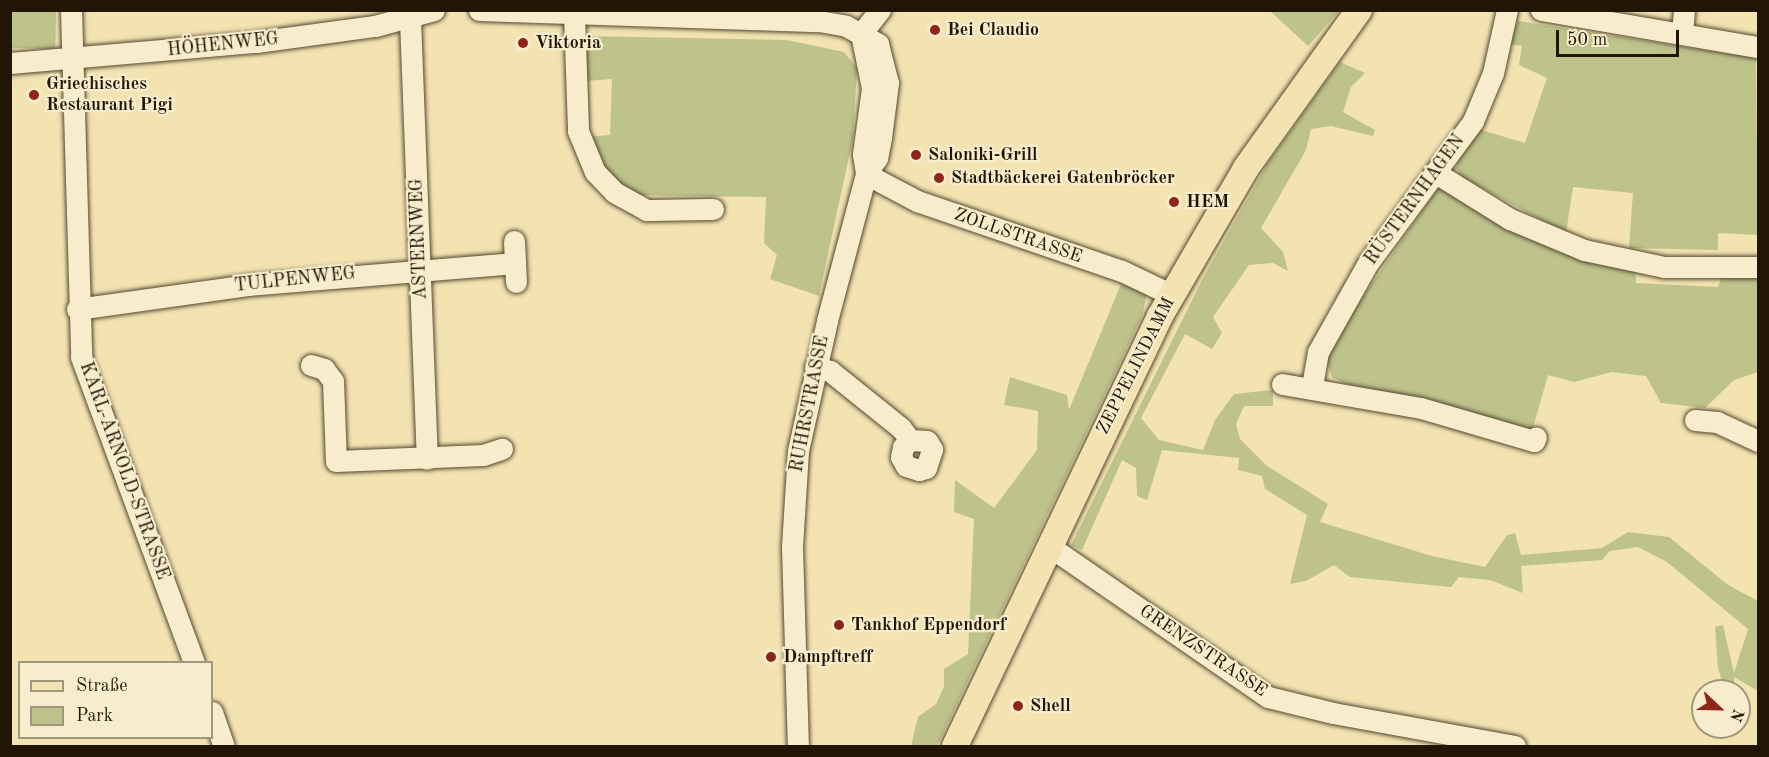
<!DOCTYPE html>
<html>
<head>
<meta charset="utf-8">
<style>
	body { margin:0 }
	#map { position:relative; width:1769px; height:757px; overflow:hidden; background:#f2e3b1; font-family:"Old Standard TT",serif }
	div>[style] { position:absolute }
	.green>* { inset:0; background:#bdc38a; transform-origin:0 0 }
	.roads { filter:drop-shadow(0 0 2px #554830) drop-shadow(0 0 2px #554830) }
	.minor>* { height:21px; margin:-10.5px; padding:0 10.5px; transform-origin:10.5px; border-radius:10.5px; background:#f7edcc }
	.major>* { height:26px; margin:-13px; padding:0 13px; transform-origin:13px; border-radius:13px; background:#f2e3b1 }
	.dots>* { width:16px; height:16px; translate:-50% -50%; box-sizing:border-box; border:3px solid #f7edcc; border-radius:50% }
	span { translate:-50% -50%; white-space:nowrap; text-align:center; line-height:1.15; -webkit-text-stroke:4.5px #f7edcc; paint-order:stroke }
	.poi-label { font-size:18px; color:#211505; font-weight:700 }
	.left { translate:0 -50%; text-align:left }
	.street-label { font-size:18px; color:#211505 }
	.frame { position:absolute; inset:0; border:12px solid #211505; pointer-events:none }
	.legend { position:absolute; left:18px; top:661px; width:195px; height:78px; box-sizing:border-box; background:#f7edcc; border:2px solid #a1977c; margin:0; padding:8px 10px; list-style:none; font-size:18px; color:#211505 }
	.legend li { display:flex; align-items:center; gap:12px; height:30px }
	.legend b { width:30px; border:2px solid #a1977c }
	.north { position:absolute; left:1691px; top:679px; width:60px; height:60px; box-sizing:border-box; background:#f7edcc; border:2px solid #a1977c; border-radius:50%; rotate:112deg; font-size:16px; font-weight:700; line-height:24px; text-align:center; color:#211505 }
	.north::after { content:''; display:block; margin:auto; width:21px; height:27px; background:#8f2418; clip-path:polygon(50% 0,100% 100%,50% 72%,0 100%) }
	.scale { position:absolute; left:1556px; top:30px; width:123px; height:27px; box-sizing:border-box; border:3px solid #211505; border-top:0; padding-left:8px; font-size:18px; line-height:21px; white-space:nowrap; color:#211505; -webkit-text-stroke:4px #f7edcc; paint-order:stroke }
</style>
</head>
<body>
<div id="map">
	<div class="green">
		<i style="left:11px;top:10px;width:45px;height:38px;rotate:1deg"></i>
		<i style="clip-path:polygon(1270px 11px,1339px 11px,1308px 46px)"></i>
		<i style="clip-path:polygon(1518px 21px,1756px 58px,1758px 235px,1718px 233px,1718px 250px,1629px 248px,1633px 193px,1573px 187px,1566px 233px,1462px 177px,1456px 168px,1460px 156px,1478px 129px,1525px 143px,1547px 78px,1519px 65px,1522px 46px,1509px 44px)"></i>
		<i style="clip-path:polygon(585px 36px,787px 40px,844px 52px,857px 68px,853px 138px,819px 296px,770px 279px,777px 255px,764px 243px,766px 197px,629px 195px,603px 167px,588px 137px,610px 135px,612px 79px,586px 81px)"></i>
		<i style="clip-path:polygon(1340px 62px,1365px 73px,1351px 87px,1343px 112px,1375px 130px,1373px 136px,1331px 126px,1311px 129px,1306px 150px,1261px 228px,1283px 252px,1288px 271px,1273px 263px,1249px 265px,1213px 317px,1222px 333px,1212px 349px,1185px 334px,1141px 418px,1159px 440px,1203px 450px,1215px 420px,1234px 394px,1273px 390px,1273px 406px,1244px 406px,1236px 424px,1240px 439px,1267px 466px,1328px 504px,1320px 522px,1432px 556px,1485px 567px,1507px 535px,1515px 533px,1521px 555px,1602px 548px,1628px 532px,1669px 537px,1728px 585px,1758px 601px,1758px 691px,1734px 677px,1734px 691px,1725px 691px,1718px 668px,1715px 627px,1723px 625px,1734px 673px,1748px 629px,1667px 562px,1638px 547px,1610px 551px,1602px 560px,1521px 566px,1523px 593px,1490px 580px,1459px 577px,1451px 587px,1350px 577px,1334px 565px,1306px 581px,1290px 584px,1307px 515px,1265px 489px,1262px 476px,1238px 470px,1239px 458px,1162px 450px,1147px 500px,1137px 496px,1136px 468px,1122px 460px,1082px 550px,1071px 545px,1203px 278px,1268px 163px)"></i>
		<i style="clip-path:polygon(1438px 188px,1635px 269px,1636px 283px,1718px 287px,1722px 276px,1758px 275px,1758px 372px,1734px 380px,1705px 408px,1661px 403px,1646px 376px,1612px 372px,1574px 382px,1548px 375px,1532px 431px,1346px 384px,1332px 377px,1327px 362px,1339px 331px)"></i>
		<i style="clip-path:polygon(1121px 284px,1147px 294px,1142px 316px,937px 746px,911px 746px,918px 717px,936px 704px,944px 687px,944px 669px,968px 654px,974px 519px,954px 512px,955px 480px,994px 508px,1037px 450px,1038px 411px,1004px 405px,1010px 377px,1067px 395px,1069px 410px)"></i>
	</div>
	<div class="roads">
		<div class="minor">
			<i style="left:71px;top:10px;width:347px;rotate:88.3deg"></i>
			<i style="left:81px;top:357px;width:325px;rotate:69.7deg"></i>
			<i style="left:479px;top:10px;width:340px;rotate:1.9deg"></i>
			<i style="left:819px;top:21px;width:27px;rotate:10deg"></i>
			<i style="left:846px;top:26px;width:37px;rotate:29deg"></i>
			<i style="left:878px;top:44px;width:40px;rotate:75.6deg"></i>
			<i style="left:888px;top:83px;width:55px;rotate:97.3deg"></i>
			<i style="left:881px;top:138px;width:20px;rotate:101deg"></i>
			<i style="left:877px;top:158px;width:19px;rotate:125deg"></i>
			<i style="left:866px;top:174px;width:152px;rotate:104.9deg"></i>
			<i style="left:827px;top:321px;width:133px;rotate:102.6deg"></i>
			<i style="left:798px;top:451px;width:96px;rotate:93.6deg"></i>
			<i style="left:792px;top:547px;width:199px;rotate:88.3deg"></i>
			<i style="left:1541px;top:10px;width:220px;rotate:9.7deg"></i>
			<i style="left:574px;top:14px;width:117px;rotate:88deg"></i>
			<i style="left:578px;top:131px;width:44px;rotate:67.5deg"></i>
			<i style="left:595px;top:172px;width:28px;rotate:46deg"></i>
			<i style="left:614px;top:192px;width:37px;rotate:29deg"></i>
			<i style="left:646px;top:210px;width:67px;rotate:-0.9deg"></i>
			<i style="left:410px;top:19px;width:440px;rotate:87.8deg"></i>
			<i style="left:1682px;top:33px;width:23px;rotate:-85deg"></i>
			<i style="left:861px;top:34px;width:55px;rotate:78.5deg"></i>
			<i style="left:872px;top:88px;width:67px;rotate:97.8deg"></i>
			<i style="left:863px;top:154px;width:18px;rotate:81deg"></i>
			<i style="left:861px;top:34px;width:31px;rotate:-52deg"></i>
			<i style="left:10px;top:63px;width:247px;rotate:-4.9deg"></i>
			<i style="left:256px;top:42px;width:120px;rotate:-7.7deg"></i>
			<i style="left:375px;top:26px;width:61px;rotate:-15.2deg"></i>
			<i style="left:1436px;top:173px;width:87px;rotate:31.9deg"></i>
			<i style="left:1510px;top:219px;width:80px;rotate:22.7deg"></i>
			<i style="left:1584px;top:250px;width:82px;rotate:12deg"></i>
			<i style="left:1664px;top:267px;width:94px"></i>
			<i style="left:866px;top:174px;width:58px;rotate:27.9deg"></i>
			<i style="left:917px;top:201px;width:217px;rotate:18.9deg"></i>
			<i style="left:1122px;top:271px;width:55px;rotate:25.6deg"></i>
			<i style="left:514px;top:241px;width:41px;rotate:87.2deg"></i>
			<i style="left:77px;top:309px;width:172px;rotate:-8deg"></i>
			<i style="left:247px;top:285px;width:269px;rotate:-4.7deg"></i>
			<i style="left:311px;top:365px;width:14px;rotate:17deg"></i>
			<i style="left:324px;top:369px;width:15px;rotate:53deg"></i>
			<i style="left:333px;top:381px;width:80px;rotate:87.9deg"></i>
			<i style="left:336px;top:461px;width:147px;rotate:-2.3deg"></i>
			<i style="left:483px;top:455px;width:20px;rotate:-18deg"></i>
			<i style="left:815px;top:367px;width:16px;rotate:15deg"></i>
			<i style="left:830px;top:371px;width:91px;rotate:38.8deg"></i>
			<i style="left:901px;top:428px;width:15px;rotate:53deg"></i>
			<i style="left:910px;top:440px;width:10px;rotate:135deg"></i>
			<i style="left:903px;top:447px;width:10px;rotate:101deg"></i>
			<i style="left:901px;top:457px;width:10px;rotate:61deg"></i>
			<i style="left:906px;top:466px;width:14px;rotate:17deg"></i>
			<i style="left:919px;top:470px;width:7px;rotate:-16deg"></i>
			<i style="left:926px;top:468px;width:20px;rotate:-72deg"></i>
			<i style="left:932px;top:449px;width:9px;rotate:-122deg"></i>
			<i style="left:927px;top:441px;width:17px;rotate:-177deg"></i>
			<i style="left:1282px;top:384px;width:141px;rotate:9.8deg"></i>
			<i style="left:1421px;top:408px;width:118px;rotate:16.3deg"></i>
			<i style="left:1534px;top:441px;width:4px;rotate:-63deg"></i>
			<i style="left:1312px;top:386px;width:35px;rotate:-80deg"></i>
			<i style="left:1318px;top:352px;width:102px;rotate:-60.7deg"></i>
			<i style="left:1368px;top:263px;width:177px;rotate:-53.5deg"></i>
			<i style="left:1473px;top:121px;width:52px;rotate:-67.4deg"></i>
			<i style="left:1493px;top:73px;width:65px;rotate:-77.5deg"></i>
			<i style="left:1695px;top:420px;width:22px;rotate:5deg"></i>
			<i style="left:1717px;top:422px;width:45px;rotate:24.9deg"></i>
			<i style="left:1049px;top:546px;width:266px;rotate:34.6deg"></i>
			<i style="left:1268px;top:697px;width:67px;rotate:13.8deg"></i>
			<i style="left:1333px;top:713px;width:185px;rotate:10.3deg"></i>
			<i style="left:212px;top:712px;width:36px;rotate:71deg"></i>
		</div>
		<div class="major">
			<i style="left:955px;top:746px;width:476px;rotate:-64.5deg"></i>
			<i style="left:1160px;top:316px;width:171px;rotate:-59.8deg"></i>
			<i style="left:1246px;top:168px;width:194px;rotate:-54.4deg"></i>
		</div>
	</div>
	<div class="dots">
		<i style="left:935px;top:30px;background:#8f2418"></i>
		<i style="left:523px;top:43px;background:#8f2418"></i>
		<i style="left:34px;top:95px;background:#8f2418"></i>
		<i style="left:916px;top:155px;background:#8f2418"></i>
		<i style="left:939px;top:178px;background:#8f2418"></i>
		<i style="left:1174px;top:202px;background:#8f2418"></i>
		<i style="left:839px;top:625px;background:#8f2418"></i>
		<i style="left:771px;top:657px;background:#8f2418"></i>
		<i style="left:1018px;top:706px;background:#8f2418"></i>
	</div>
	<div class="poi-label">
		<span class="left" style="left:947px;top:30px">Bei Claudio</span>
		<span class="left" style="left:535px;top:43px">Viktoria</span>
		<span class="left" style="left:46px;top:95px">Griechisches<br>Restaurant Pigi</span>
		<span class="left" style="left:928px;top:155px">Saloniki-Grill</span>
		<span class="left" style="left:951px;top:178px">Stadtbäckerei Gatenbröcker</span>
		<span class="left" style="left:1186px;top:202px">HEM</span>
		<span class="left" style="left:851px;top:625px">Tankhof Eppendorf</span>
		<span class="left" style="left:783px;top:657px">Dampftreff</span>
		<span class="left" style="left:1030px;top:706px">Shell</span>
	</div>
	<div class="street-label">
		<span style="left:223px;top:45px;rotate:-6deg">HÖHENWEG</span>
		<span style="left:1415px;top:200px;rotate:-54deg">RÜSTERNHAGEN</span>
		<span style="left:1018px;top:236px;rotate:19deg">ZOLLSTRASSE</span>
		<span style="left:419px;top:239px;rotate:-92deg">ASTERNWEG</span>
		<span style="left:295px;top:280px;rotate:-6deg">TULPENWEG</span>
		<span style="left:1136px;top:366px;rotate:-63deg">ZEPPELINDAMM</span>
		<span style="left:810px;top:404px;rotate:-79deg">RUHRSTRASSE</span>
		<span style="left:124px;top:471px;rotate:70deg">KARL-ARNOLD-STRASSE</span>
		<span style="left:1203px;top:651px;rotate:34deg">GRENZSTRASSE</span>
	</div>
	<div class="frame"></div>
	<ul class="legend">
	<li><b style="height:8px;background:#f2e3b1"></b>Straße</li>
	<li><b style="height:16px;background:#bdc38a"></b>Park</li>
	</ul>
	<div class="north">N</div>
	<div class="scale">50 m</div>
</div>
</body>
</html>
